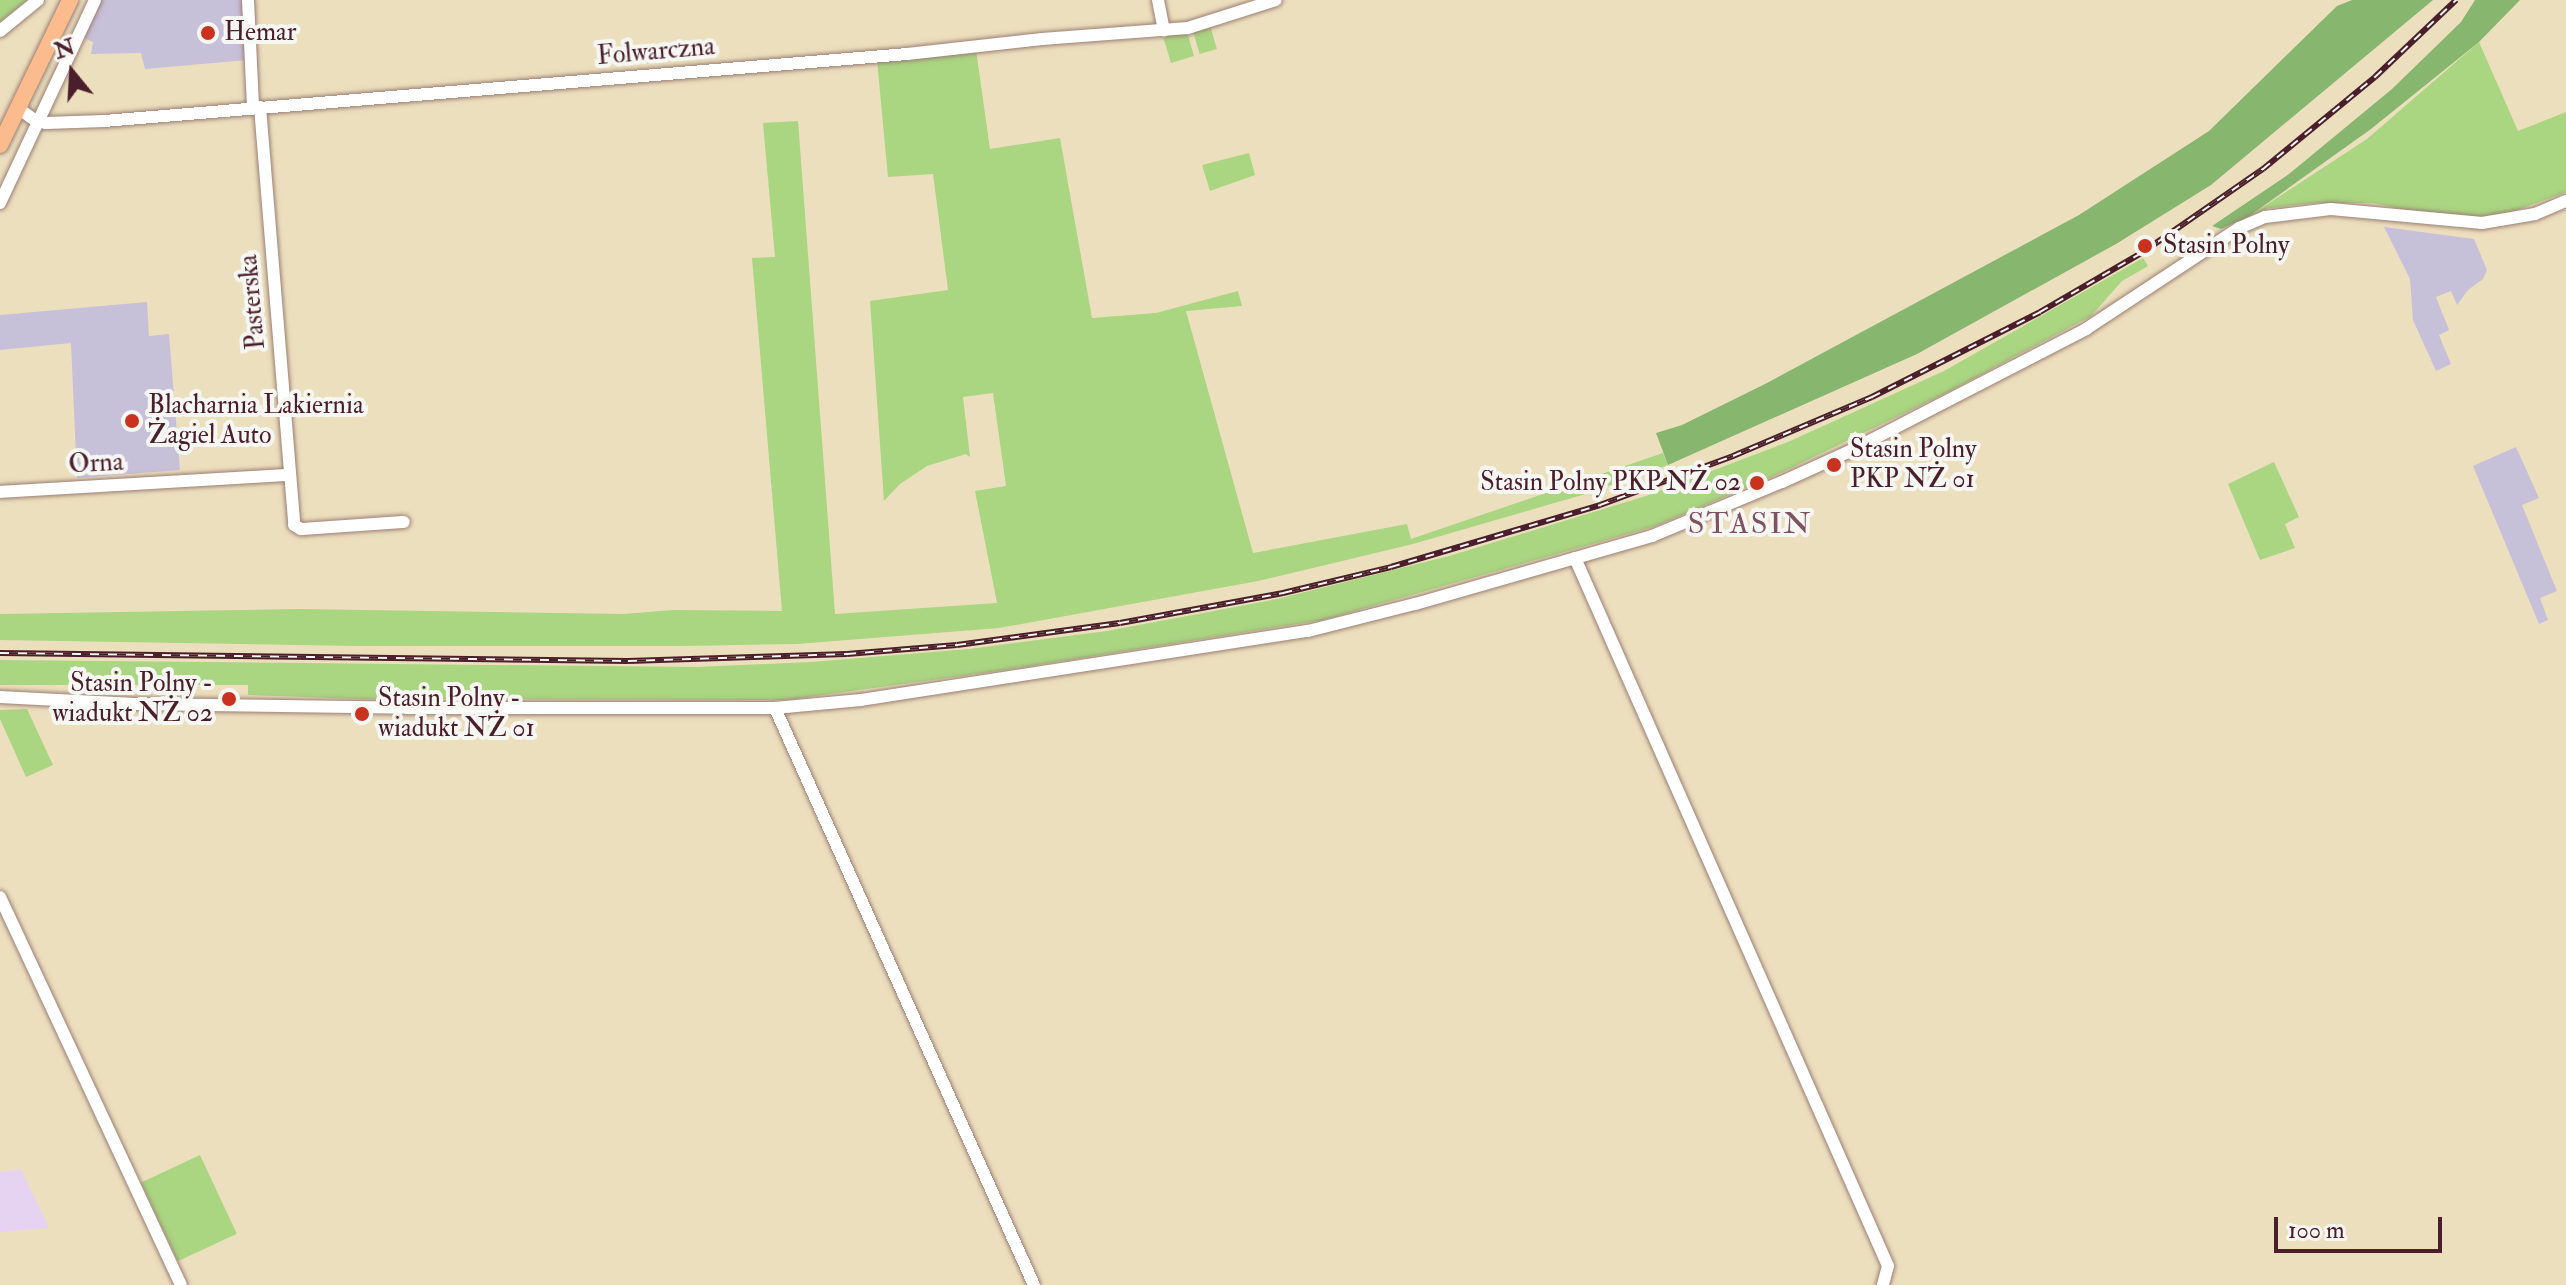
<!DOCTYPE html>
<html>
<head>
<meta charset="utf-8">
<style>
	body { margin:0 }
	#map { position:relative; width:2566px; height:1285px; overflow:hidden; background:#ecdfbe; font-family:"IM FELL Double Pica",serif }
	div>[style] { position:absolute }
	.built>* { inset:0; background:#e5d3f1 }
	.industrial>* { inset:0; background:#c7c0d9 }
	.green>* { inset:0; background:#aad581; transform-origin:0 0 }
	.forest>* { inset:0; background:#87b66f }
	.roads { filter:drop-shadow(0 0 2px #9b7f74) drop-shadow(0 0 2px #9b7f74) }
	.minor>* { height:12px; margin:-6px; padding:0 6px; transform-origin:6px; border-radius:6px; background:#fff }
	.major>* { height:16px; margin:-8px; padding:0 8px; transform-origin:8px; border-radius:8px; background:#fbbb8c }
	.rail>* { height:6px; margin-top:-3px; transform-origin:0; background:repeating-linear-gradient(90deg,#f6f6f2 0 9px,#4a1f2b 0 18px); box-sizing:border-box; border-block:2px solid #4a1f2b }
	.dots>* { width:22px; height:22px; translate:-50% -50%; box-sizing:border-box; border:4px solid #f6f6f2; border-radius:50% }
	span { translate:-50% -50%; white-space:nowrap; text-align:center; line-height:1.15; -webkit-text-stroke:8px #f6f6f2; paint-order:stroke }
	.poi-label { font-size:26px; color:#4a1f2b }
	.left { translate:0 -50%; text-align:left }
	.right { translate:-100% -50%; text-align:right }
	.street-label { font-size:26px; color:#4a1f2b }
	.quarter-label { font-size:30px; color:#805163; letter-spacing:2px }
	.north { position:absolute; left:32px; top:32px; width:80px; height:80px; -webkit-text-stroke:6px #f6f6f2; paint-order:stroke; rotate:342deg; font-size:22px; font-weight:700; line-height:32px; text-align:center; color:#4a1f2b }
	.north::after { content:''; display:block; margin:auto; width:28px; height:36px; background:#4a1f2b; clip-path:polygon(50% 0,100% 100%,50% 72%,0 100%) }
	.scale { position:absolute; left:2274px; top:1217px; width:168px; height:36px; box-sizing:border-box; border:4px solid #4a1f2b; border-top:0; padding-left:10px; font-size:24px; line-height:28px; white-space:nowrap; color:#4a1f2b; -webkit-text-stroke:6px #f6f6f2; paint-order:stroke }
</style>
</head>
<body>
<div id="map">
	<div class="built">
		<i style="clip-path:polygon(21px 1169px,49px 1228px,0 1232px,0 1172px)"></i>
	</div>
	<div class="industrial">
		<i style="clip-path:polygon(101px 0,242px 0,247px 60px,145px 69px,141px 53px,91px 54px,93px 42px,84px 38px)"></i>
		<i style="clip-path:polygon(2384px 227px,2474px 239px,2487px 270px,2483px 279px,2468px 290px,2457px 305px,2451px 291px,2436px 297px,2449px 330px,2439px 335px,2451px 364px,2436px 371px,2413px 320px,2410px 279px)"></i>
		<i style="clip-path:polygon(147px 302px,149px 336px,169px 334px,180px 470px,77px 478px,71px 343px,0 350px,0 315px)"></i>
		<i style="clip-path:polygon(2516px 447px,2539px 498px,2522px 505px,2557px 591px,2540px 598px,2548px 620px,2539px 624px,2473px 466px)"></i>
	</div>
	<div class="green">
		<i style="clip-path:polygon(0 0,27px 0,0 22px)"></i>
		<i style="left:1210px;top:25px;width:25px;height:18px;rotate:74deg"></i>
		<i style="clip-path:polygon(1187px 32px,1194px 56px,1171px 63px,1162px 33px)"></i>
		<i style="clip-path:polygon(2479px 42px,2518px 131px,2566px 112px,2566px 192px,2512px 212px,2483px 217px,2410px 211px,2373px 203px,2314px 203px,2269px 208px,2248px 217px,2367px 139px)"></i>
		<i style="clip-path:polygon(976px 50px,990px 149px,1060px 138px,1092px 318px,1156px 313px,1238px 291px,1242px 306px,1186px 311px,1253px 553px,1407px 524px,1411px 539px,1663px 453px,1668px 465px,1582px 495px,1413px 544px,1258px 581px,999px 628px,797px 644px,682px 646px,356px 646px,0 640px,0 614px,299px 609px,624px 614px,673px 610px,782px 611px,752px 258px,775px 257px,763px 123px,798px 121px,835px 614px,997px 603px,975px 491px,1006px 486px,993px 393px,963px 397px,970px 457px,966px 454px,927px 466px,900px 484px,884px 501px,870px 301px,948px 290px,933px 174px,888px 177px,877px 60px)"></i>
		<i style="clip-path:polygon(1249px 153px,1255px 175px,1210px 191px,1202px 165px)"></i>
		<i style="clip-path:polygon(2143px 258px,2148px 266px,2122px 281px,2091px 316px,1952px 390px,1785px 471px,1656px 526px,1323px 620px,1005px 670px,786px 700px,363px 699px,248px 695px,248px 685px,0 685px,0 660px,696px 667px,811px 662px,969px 649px,1107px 631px,1277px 599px,1449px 556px,1646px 496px,1788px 442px,1944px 371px)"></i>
		<i style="clip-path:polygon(2274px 462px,2299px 517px,2285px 524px,2295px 548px,2260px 560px,2228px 484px)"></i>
		<i style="clip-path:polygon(27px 709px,53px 765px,26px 777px,0 719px,0 710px)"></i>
		<i style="left:200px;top:1155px;width:87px;height:65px;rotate:65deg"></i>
	</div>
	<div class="forest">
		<i style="clip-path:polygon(2352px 0,2433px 0,2211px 185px,2116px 244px,1917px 354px,1668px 465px,1656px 433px,1682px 425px,1767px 383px,2079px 215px,2209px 131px,2337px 6px)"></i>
		<i style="clip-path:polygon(2475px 0,2520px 0,2479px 42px,2371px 129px,2248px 217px,2221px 229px,2212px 226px,2289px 174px,2392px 89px,2461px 22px)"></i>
	</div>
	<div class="roads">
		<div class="minor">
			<i style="left:248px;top:0;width:107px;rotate:87.3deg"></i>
			<i style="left:1158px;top:0;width:31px;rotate:79deg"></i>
			<i style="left:0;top:31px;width:49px;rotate:-39.2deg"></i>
			<i style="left:260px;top:107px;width:419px;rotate:85.3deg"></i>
			<i style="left:294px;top:525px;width:8px;rotate:30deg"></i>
			<i style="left:301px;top:529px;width:103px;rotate:-3.9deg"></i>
			<i style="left:18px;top:108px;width:22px;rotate:36deg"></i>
			<i style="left:36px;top:121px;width:10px;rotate:11deg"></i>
			<i style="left:46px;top:123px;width:58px;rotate:-2deg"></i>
			<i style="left:104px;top:121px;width:806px;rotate:-4.77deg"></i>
			<i style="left:907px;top:54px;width:136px;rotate:-6.3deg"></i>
			<i style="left:1042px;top:39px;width:146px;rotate:-4.3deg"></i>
			<i style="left:1188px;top:28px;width:92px;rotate:-17.7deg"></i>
			<i style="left:0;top:203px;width:224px;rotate:-64.9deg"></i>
			<i style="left:0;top:492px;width:289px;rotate:-3.4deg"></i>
			<i style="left:1575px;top:558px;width:774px;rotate:66.15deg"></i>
			<i style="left:1888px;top:1266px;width:20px;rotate:105deg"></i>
			<i style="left:0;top:697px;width:135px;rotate:3deg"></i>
			<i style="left:135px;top:704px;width:273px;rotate:0.8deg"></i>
			<i style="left:408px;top:708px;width:367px"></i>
			<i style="left:775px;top:708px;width:86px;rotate:-5.3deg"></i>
			<i style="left:861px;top:700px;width:452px;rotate:-8.8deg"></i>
			<i style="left:1308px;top:631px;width:110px;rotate:-14.2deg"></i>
			<i style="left:1415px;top:604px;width:247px;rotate:-16deg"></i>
			<i style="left:1652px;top:536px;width:141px;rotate:-22.6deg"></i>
			<i style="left:1782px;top:482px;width:72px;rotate:-24.4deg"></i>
			<i style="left:1848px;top:452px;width:268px;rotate:-27.3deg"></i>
			<i style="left:2086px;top:329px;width:183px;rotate:-33.4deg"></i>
			<i style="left:2239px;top:228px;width:28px;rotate:-23deg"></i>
			<i style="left:2265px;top:217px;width:66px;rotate:-6.9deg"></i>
			<i style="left:2331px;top:209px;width:152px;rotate:5.3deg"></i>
			<i style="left:2482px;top:223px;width:54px;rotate:-9.6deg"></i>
			<i style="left:2535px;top:214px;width:34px;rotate:-23deg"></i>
			<i style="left:775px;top:708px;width:632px;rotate:65.83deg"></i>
			<i style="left:0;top:897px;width:428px;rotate:65deg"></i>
		</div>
		<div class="major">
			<i style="left:0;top:145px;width:161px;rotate:-64.2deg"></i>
		</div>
	</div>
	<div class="rail">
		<i style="left:0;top:653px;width:628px;rotate:0.73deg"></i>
		<i style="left:628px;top:661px;width:219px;rotate:-1.8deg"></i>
		<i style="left:847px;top:654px;width:110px;rotate:-4.7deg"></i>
		<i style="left:957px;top:645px;width:164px;rotate:-7.7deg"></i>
		<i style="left:1120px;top:623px;width:166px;rotate:-10.4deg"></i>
		<i style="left:1283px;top:593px;width:111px;rotate:-13.5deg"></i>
		<i style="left:1391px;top:567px;width:218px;rotate:-16.5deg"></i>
		<i style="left:1600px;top:505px;width:142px;rotate:-20.2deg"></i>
		<i style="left:1733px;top:456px;width:151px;rotate:-23deg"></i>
		<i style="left:1872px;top:397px;width:188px;rotate:-26.8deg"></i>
		<i style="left:2040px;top:312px;width:119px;rotate:-30.2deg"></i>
		<i style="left:2143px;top:252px;width:146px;rotate:-34.7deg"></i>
		<i style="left:2263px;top:169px;width:145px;rotate:-39.4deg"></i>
		<i style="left:2375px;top:77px;width:112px;rotate:-43.5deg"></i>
	</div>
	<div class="dots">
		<i style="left:208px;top:33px;background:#c8321e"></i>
		<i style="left:2145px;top:246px;background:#c8321e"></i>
		<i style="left:132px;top:421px;background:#c8321e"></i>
		<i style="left:1834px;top:465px;background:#c8321e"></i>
		<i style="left:1757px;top:483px;background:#c8321e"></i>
		<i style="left:229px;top:699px;background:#c8321e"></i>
		<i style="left:362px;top:714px;background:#c8321e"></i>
	</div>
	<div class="poi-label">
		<span class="left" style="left:224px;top:33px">Hemar</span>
		<span class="left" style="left:2163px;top:246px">Stasin Polny</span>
		<span class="left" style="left:148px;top:421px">Blacharnia Lakiernia<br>Żagiel Auto</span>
		<span class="left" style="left:1850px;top:465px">Stasin Polny<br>PKP NŻ 01</span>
		<span class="right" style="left:1741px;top:483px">Stasin Polny PKP NŻ 02</span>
		<span class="right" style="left:213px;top:699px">Stasin Polny -<br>wiadukt NŻ 02</span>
		<span class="left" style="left:378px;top:714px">Stasin Polny -<br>wiadukt NŻ 01</span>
	</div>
	<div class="street-label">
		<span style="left:656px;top:52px;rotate:-5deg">Folwarczna</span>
		<span style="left:253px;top:302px;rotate:-95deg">Pasterska</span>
		<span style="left:96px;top:464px;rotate:-3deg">Orna</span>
	</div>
	<div class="quarter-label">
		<span style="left:1750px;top:524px">STASIN</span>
	</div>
	<div class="north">N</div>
	<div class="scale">100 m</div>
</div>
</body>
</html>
